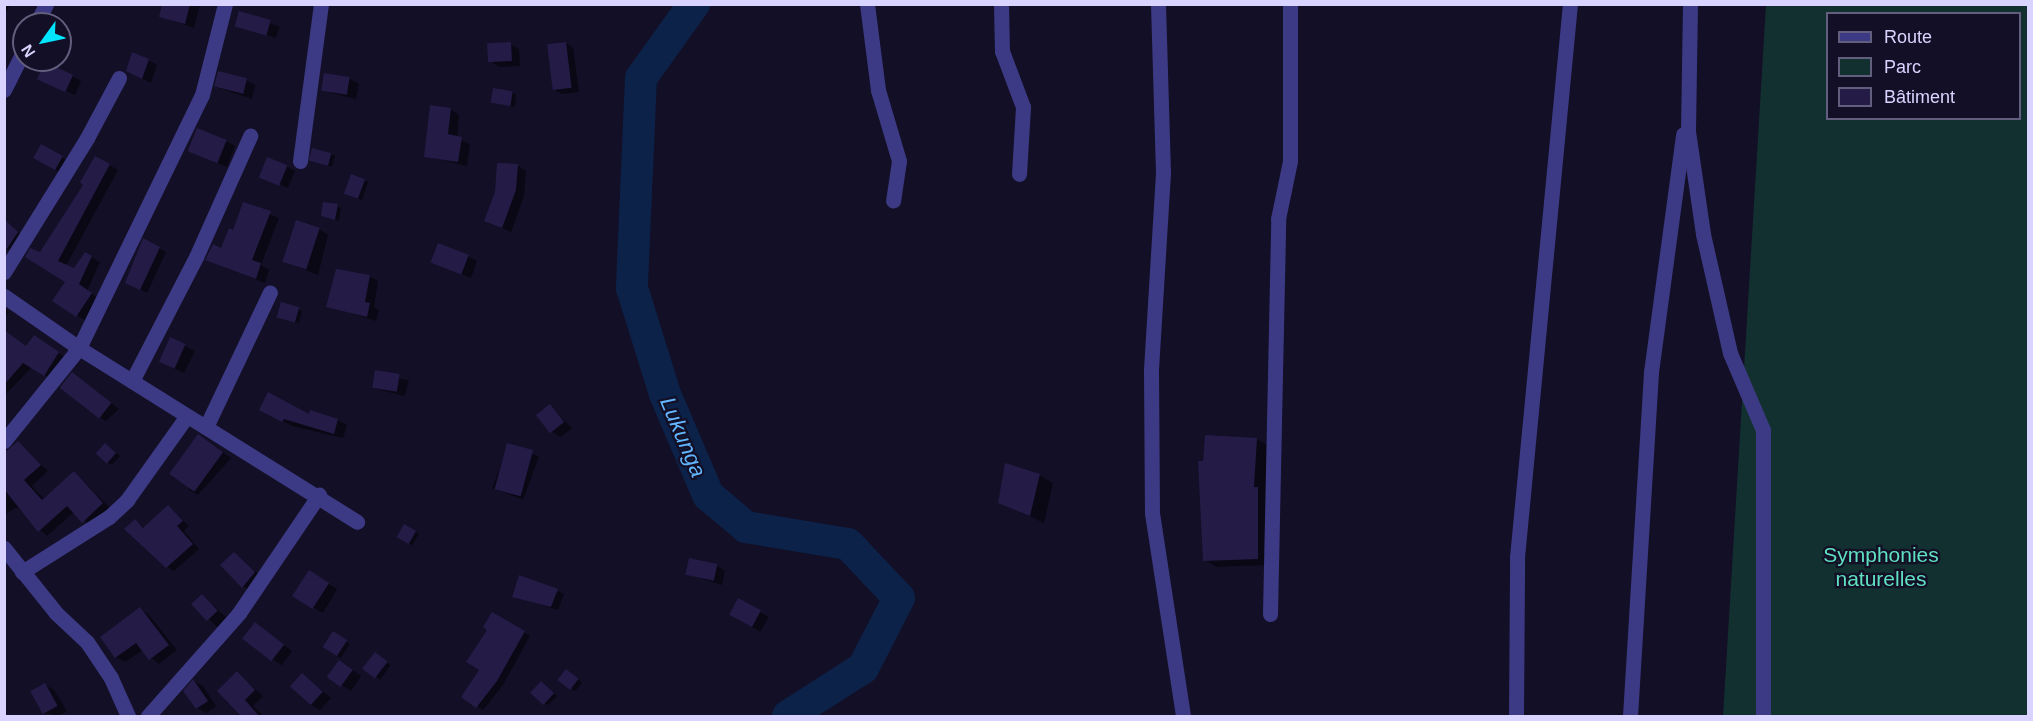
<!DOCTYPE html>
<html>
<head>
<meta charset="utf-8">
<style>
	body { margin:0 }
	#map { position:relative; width:2033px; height:721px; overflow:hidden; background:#130f26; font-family:Helvetica,sans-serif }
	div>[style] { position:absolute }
	.green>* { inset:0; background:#12302f }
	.shadow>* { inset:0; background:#0007; transform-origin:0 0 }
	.river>* { height:32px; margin:-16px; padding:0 16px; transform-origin:16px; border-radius:16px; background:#0c2248 }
	.building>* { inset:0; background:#241b47; transform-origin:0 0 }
	.minor>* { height:15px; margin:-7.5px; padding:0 7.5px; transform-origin:7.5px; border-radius:7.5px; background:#3d3a85 }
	span { translate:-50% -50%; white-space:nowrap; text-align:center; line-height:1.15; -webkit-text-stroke:4.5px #130f26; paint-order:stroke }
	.park-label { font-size:21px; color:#5fe0c0 }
	.water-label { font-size:22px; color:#62b6ff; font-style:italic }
	.frame { position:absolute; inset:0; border:6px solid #d9d4ff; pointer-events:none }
	.legend { position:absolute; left:1826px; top:12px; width:195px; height:108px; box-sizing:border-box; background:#130f26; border:2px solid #625e7d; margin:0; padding:8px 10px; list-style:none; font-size:18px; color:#d9d4ff }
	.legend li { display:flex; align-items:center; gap:12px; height:30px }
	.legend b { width:30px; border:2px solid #625e7d }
	.north { position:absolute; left:12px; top:12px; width:60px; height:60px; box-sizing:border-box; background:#130f26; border:2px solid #625e7d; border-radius:50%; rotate:237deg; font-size:16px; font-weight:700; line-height:24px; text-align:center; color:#d9d4ff }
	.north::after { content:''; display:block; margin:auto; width:21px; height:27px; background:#00e5ff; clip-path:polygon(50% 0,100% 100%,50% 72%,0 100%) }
</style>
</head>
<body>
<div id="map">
	<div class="green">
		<i style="clip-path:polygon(evenodd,1766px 5px,2028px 5px,2028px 716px,1723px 716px,1766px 5px,1828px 14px,2020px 14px,2020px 118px,1828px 118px,1828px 14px)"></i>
	</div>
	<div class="shadow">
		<i style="clip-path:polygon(4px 4px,10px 4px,4px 17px)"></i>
		<i style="clip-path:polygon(164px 4px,200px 5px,194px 28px,161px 16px)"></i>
		<i style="left:240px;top:13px;width:42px;height:12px;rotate:19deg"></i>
		<i style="clip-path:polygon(566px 43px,573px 48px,579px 92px,562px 94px,555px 90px)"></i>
		<i style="clip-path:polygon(510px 44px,519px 49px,520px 66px,499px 67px,490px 61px)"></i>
		<i style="clip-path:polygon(148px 60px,157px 65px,151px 83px,137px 76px)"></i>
		<i style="clip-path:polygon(72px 76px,81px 81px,75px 95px,48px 83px)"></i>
		<i style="clip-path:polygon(350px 79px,359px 84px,356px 99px,324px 91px)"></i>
		<i style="clip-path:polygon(246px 80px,255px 85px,252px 99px,216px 87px)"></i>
		<i style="clip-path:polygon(512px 92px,516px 95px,515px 107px,493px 103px)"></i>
		<i style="clip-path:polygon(450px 109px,459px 115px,457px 138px,470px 144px,467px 166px,426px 156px)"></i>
		<i style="clip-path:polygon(226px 141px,235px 146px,227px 167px,199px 155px)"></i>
		<i style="left:42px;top:146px;width:34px;height:14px;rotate:30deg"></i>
		<i style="clip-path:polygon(331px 154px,335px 156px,332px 167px,311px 160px)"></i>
		<i style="clip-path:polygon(109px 165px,118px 170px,66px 266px,74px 270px,85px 254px,100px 262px,87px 291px,100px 299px,86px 321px,54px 300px,67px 282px,40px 254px)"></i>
		<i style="clip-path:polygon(517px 165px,526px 171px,524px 196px,511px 232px,495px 225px)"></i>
		<i style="clip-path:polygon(286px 166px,295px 171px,288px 188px,261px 176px)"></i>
		<i style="clip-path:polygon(364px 180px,368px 182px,362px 200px,350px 196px)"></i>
		<i style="clip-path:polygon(244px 204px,279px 218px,261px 265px,269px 270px,265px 283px,207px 260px,221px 250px,234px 232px)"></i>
		<i style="clip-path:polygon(337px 206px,341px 208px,339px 221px,326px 217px)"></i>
		<i style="clip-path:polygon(4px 221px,24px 237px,14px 253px,4px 247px)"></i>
		<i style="clip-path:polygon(319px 229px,328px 235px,318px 275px,285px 262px)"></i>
		<i style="clip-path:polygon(159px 248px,166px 252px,147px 293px,127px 282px)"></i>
		<i style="clip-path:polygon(468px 256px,477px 261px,471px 278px,433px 262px)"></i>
		<i style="clip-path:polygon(369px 276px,378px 281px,374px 307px,379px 310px,376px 321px,328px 306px)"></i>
		<i style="clip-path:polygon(4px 307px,9px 312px,4px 319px)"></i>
		<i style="clip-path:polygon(298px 309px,302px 311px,299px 323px,283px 319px)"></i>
		<i style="clip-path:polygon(4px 338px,27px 348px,43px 342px,66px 358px,53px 380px,32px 367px,4px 396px)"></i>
		<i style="clip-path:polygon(170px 339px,195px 351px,184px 373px,169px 366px)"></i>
		<i style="left:376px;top:372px;width:34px;height:16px;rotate:15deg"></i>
		<i style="clip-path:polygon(81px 380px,119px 409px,106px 421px,97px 416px)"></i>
		<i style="clip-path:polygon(550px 406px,572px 428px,561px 437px,552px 432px)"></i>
		<i style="clip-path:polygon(261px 409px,338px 420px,347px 425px,343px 438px,292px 426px)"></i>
		<i style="clip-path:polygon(1257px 439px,1269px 446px,1270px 565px,1217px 567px,1205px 560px)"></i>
		<i style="clip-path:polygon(208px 441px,231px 458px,198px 495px,189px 490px)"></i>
		<i style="clip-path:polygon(18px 443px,48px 471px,32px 486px,45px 500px,75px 473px,111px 509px,91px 526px,74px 512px,47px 536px,17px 507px,4px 515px,4px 468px)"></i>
		<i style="left:508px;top:445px;width:33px;height:46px;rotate:20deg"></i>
		<i style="clip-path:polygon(109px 447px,120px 456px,112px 465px,108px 463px)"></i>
		<i style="clip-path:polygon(1039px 475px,1053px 483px,1044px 523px,1000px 502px)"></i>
		<i style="clip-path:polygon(169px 507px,189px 526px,184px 531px,199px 549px,174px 571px,167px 567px,135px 521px,145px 528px)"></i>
		<i style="left:405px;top:526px;width:16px;height:13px;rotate:30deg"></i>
		<i style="clip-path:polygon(234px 554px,263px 578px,252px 592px,243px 586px)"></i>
		<i style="clip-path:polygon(716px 565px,725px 571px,722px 585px,687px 574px)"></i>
		<i style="left:309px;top:572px;width:33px;height:28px;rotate:31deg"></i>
		<i style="clip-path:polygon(557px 591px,564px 594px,558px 610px,514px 596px)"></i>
		<i style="left:202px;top:595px;width:33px;height:13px;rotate:43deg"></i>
		<i style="left:738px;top:600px;width:35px;height:17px;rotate:29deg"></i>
		<i style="clip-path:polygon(140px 609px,149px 615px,177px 650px,159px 664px,143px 650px,125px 662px,116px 657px)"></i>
		<i style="clip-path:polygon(493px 614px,530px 636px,503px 685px,483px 710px,477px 706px)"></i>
		<i style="left:255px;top:624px;width:46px;height:18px;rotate:36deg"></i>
		<i style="left:333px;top:633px;width:20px;height:17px;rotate:33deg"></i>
		<i style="left:375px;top:654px;width:19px;height:18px;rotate:35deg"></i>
		<i style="clip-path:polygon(348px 667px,361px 676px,351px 691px,329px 677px)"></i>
		<i style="clip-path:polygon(237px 673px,263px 696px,253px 706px,263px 716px,244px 716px)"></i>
		<i style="clip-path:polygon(571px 674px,582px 683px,575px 691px,572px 689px)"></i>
		<i style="clip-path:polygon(303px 675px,331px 698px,320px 710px,311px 705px)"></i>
		<i style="clip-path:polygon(194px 681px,203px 686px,216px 706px,207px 713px,197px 708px)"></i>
		<i style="clip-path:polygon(45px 685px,54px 690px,67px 711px,58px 716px,45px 713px,32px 692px)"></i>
		<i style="clip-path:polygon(545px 685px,557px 696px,548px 705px,544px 703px)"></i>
	</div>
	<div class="river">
		<i style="left:694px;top:4px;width:91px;rotate:125.6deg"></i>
		<i style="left:641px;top:78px;width:210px;rotate:92.5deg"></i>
		<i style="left:632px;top:288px;width:111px;rotate:72.7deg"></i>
		<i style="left:665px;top:394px;width:110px;rotate:66.9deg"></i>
		<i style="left:708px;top:495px;width:50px;rotate:40.1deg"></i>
		<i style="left:746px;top:527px;width:103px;rotate:9.5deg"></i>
		<i style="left:848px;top:544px;width:74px;rotate:46.6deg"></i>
		<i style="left:899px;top:598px;width:79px;rotate:117.2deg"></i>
		<i style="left:863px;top:668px;width:89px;rotate:147.4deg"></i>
	</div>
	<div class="building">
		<i style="clip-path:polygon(162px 4px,190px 4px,185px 24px,159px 17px)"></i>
		<i style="left:239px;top:11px;width:33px;height:16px;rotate:16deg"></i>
		<i style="left:511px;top:42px;width:19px;height:24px;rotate:87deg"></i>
		<i style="left:566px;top:42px;width:46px;height:19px;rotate:83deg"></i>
		<i style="clip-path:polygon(132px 52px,149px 59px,142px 79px,126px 71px)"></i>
		<i style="left:45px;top:62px;width:31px;height:19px;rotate:25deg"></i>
		<i style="left:218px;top:71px;width:30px;height:16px;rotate:14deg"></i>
		<i style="left:324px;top:73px;width:26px;height:18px;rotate:9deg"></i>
		<i style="left:493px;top:88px;width:20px;height:15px;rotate:9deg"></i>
		<i style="clip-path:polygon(430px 105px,451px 108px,448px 134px,462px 137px,458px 162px,424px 157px)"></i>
		<i style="left:197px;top:128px;width:32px;height:25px;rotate:22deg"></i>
		<i style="left:41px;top:144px;width:25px;height:16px;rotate:29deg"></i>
		<i style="left:312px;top:148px;width:20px;height:13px;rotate:15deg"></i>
		<i style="clip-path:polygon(95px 156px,110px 164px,58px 261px,74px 268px,85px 252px,92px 256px,79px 284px,92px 293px,76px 317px,52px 301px,65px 282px,25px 257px,30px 248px,40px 252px,83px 185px,80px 182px)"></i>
		<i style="left:267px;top:157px;width:22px;height:22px;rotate:22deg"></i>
		<i style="clip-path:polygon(497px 163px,518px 164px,516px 190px,502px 228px,484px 221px,495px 192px)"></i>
		<i style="left:351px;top:174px;width:15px;height:21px;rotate:20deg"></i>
		<i style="clip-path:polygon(243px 202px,271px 211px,252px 260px,261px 263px,256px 279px,205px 260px,213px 244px,221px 248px,229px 228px,233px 230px)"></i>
		<i style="clip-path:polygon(323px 202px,338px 204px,335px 220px,321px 216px)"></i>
		<i style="clip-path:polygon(4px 219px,18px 232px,4px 253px)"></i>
		<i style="left:296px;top:220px;width:25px;height:44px;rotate:18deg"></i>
		<i style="clip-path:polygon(143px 238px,160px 247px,140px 290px,125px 283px)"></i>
		<i style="left:438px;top:243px;width:33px;height:21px;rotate:21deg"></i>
		<i style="clip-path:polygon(336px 269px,370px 275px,365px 302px,370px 303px,367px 317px,326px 307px)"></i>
		<i style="left:281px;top:302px;width:19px;height:16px;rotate:16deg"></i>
		<i style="clip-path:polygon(4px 330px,26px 346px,34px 335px,59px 352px,44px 376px,23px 363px,4px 385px)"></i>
		<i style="left:170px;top:337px;width:17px;height:27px;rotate:24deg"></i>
		<i style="left:375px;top:370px;width:25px;height:18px;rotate:9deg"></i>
		<i style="left:72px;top:372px;width:50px;height:20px;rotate:38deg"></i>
		<i style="clip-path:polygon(268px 392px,309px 414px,310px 410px,338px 419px,334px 434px,284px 419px,282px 422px,259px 410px)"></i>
		<i style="left:550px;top:404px;width:23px;height:18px;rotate:52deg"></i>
		<i style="left:198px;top:434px;width:31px;height:49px;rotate:36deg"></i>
		<i style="clip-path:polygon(1205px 435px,1257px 438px,1254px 487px,1258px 487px,1258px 559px,1203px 561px,1198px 461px,1203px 461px)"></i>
		<i style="clip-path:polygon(18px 441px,41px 465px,24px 480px,42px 500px,74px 471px,103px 503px,82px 523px,67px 506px,38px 532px,4px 489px,4px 453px)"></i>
		<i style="left:105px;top:443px;width:15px;height:14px;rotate:42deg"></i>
		<i style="left:507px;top:443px;width:27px;height:48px;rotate:15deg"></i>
		<i style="clip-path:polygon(1005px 463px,1040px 474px,1030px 516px,998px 503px)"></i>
		<i style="clip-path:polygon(168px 505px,183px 521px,177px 526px,193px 544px,166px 568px,124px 529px,135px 519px,143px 528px)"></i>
		<i style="left:404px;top:524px;width:14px;height:15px;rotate:30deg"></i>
		<i style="clip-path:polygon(234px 552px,255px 572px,242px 588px,220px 565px)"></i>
		<i style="left:689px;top:558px;width:29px;height:17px;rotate:12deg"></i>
		<i style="left:309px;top:570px;width:24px;height:31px;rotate:33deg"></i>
		<i style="clip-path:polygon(519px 575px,558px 589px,551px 607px,512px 597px)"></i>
		<i style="left:202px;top:594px;width:23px;height:15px;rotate:47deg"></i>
		<i style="left:738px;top:598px;width:26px;height:19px;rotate:28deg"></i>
		<i style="clip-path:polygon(140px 607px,169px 645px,149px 660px,136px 643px,115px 658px,100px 637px)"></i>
		<i style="clip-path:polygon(492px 612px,525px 631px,497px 681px,476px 708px,461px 697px,479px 670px,466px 662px,487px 630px,483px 627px)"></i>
		<i style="left:255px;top:622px;width:37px;height:21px;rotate:38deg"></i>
		<i style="left:333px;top:631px;width:17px;height:19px;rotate:33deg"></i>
		<i style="left:375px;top:652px;width:16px;height:21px;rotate:38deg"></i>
		<i style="left:339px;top:660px;width:17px;height:21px;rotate:36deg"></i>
		<i style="left:566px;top:669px;width:16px;height:14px;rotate:38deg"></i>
		<i style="clip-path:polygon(237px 671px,255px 690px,245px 700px,260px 717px,242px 717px,217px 691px)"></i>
		<i style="left:302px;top:673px;width:28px;height:18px;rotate:42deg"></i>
		<i style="clip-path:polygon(193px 679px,208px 701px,196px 709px,183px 691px)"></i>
		<i style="left:541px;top:681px;width:18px;height:16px;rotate:43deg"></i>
		<i style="left:45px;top:683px;width:26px;height:17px;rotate:61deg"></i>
	</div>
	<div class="minor">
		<i style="left:867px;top:4px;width:87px;rotate:82.7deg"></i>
		<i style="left:878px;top:90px;width:74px;rotate:73.5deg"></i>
		<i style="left:899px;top:161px;width:40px;rotate:98.5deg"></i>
		<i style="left:1001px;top:4px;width:47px;rotate:88.8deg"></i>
		<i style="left:1002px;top:51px;width:60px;rotate:69.4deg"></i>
		<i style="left:1023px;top:107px;width:67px;rotate:93.4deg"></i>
		<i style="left:1158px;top:4px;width:169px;rotate:88.3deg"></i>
		<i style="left:1163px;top:173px;width:198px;rotate:93.5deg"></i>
		<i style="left:1151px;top:371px;width:142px;rotate:89.6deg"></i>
		<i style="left:1152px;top:513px;width:205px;rotate:81.3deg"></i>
		<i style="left:1690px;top:4px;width:127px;rotate:90.9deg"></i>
		<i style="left:1688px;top:131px;width:104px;rotate:81.7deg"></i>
		<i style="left:1703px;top:234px;width:122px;rotate:77.2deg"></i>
		<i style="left:1730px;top:353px;width:84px;rotate:66.8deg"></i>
		<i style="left:1763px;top:430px;width:286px;rotate:90deg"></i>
		<i style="left:36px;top:24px;width:22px;rotate:-63deg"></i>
		<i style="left:4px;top:90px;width:45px;rotate:-63.4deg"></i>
		<i style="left:300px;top:161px;width:158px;rotate:-82.4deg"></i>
		<i style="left:4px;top:272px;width:158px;rotate:-58.2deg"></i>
		<i style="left:87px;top:138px;width:68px;rotate:-61.9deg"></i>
		<i style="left:4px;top:296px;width:91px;rotate:34.7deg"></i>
		<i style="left:79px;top:348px;width:328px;rotate:32deg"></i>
		<i style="left:132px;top:381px;width:140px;rotate:-62.7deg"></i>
		<i style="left:196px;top:257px;width:133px;rotate:-65.9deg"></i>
		<i style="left:206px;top:427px;width:149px;rotate:-64.6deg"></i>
		<i style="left:4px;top:441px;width:119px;rotate:-51.1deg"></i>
		<i style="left:79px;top:348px;width:281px;rotate:-64.1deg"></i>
		<i style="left:202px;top:95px;width:94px;rotate:-75.8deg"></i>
		<i style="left:4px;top:548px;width:83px;rotate:51.3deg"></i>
		<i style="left:56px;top:613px;width:42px;rotate:43.1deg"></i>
		<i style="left:87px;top:642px;width:43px;rotate:56.3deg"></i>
		<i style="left:111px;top:678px;width:42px;rotate:65.9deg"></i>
		<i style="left:22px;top:572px;width:103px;rotate:-32.3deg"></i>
		<i style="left:109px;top:517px;width:25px;rotate:-43deg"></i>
		<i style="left:127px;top:500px;width:103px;rotate:-54.5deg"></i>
		<i style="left:1270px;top:614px;width:395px;rotate:-88.8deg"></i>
		<i style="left:1278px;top:219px;width:59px;rotate:-78.3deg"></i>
		<i style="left:1290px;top:161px;width:157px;rotate:-90deg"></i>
		<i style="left:148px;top:716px;width:137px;rotate:-48.5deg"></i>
		<i style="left:239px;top:613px;width:143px;rotate:-55.9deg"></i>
		<i style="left:1516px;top:716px;width:159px;rotate:-89.6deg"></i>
		<i style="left:1517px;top:557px;width:556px;rotate:-84.53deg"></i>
		<i style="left:1630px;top:716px;width:345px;rotate:-86.5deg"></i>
		<i style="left:1651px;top:372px;width:240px;rotate:-82.3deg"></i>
	</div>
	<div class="park-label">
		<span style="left:1881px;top:567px">Symphonies<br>naturelles</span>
	</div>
	<div class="water-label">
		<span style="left:683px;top:437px;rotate:67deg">Lukunga</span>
	</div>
	<div class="frame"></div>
	<ul class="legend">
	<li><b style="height:8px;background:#3d3a85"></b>Route</li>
	<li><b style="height:16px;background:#12302f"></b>Parc</li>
	<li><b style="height:16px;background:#241b47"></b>Bâtiment</li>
	</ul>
	<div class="north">N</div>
</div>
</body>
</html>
